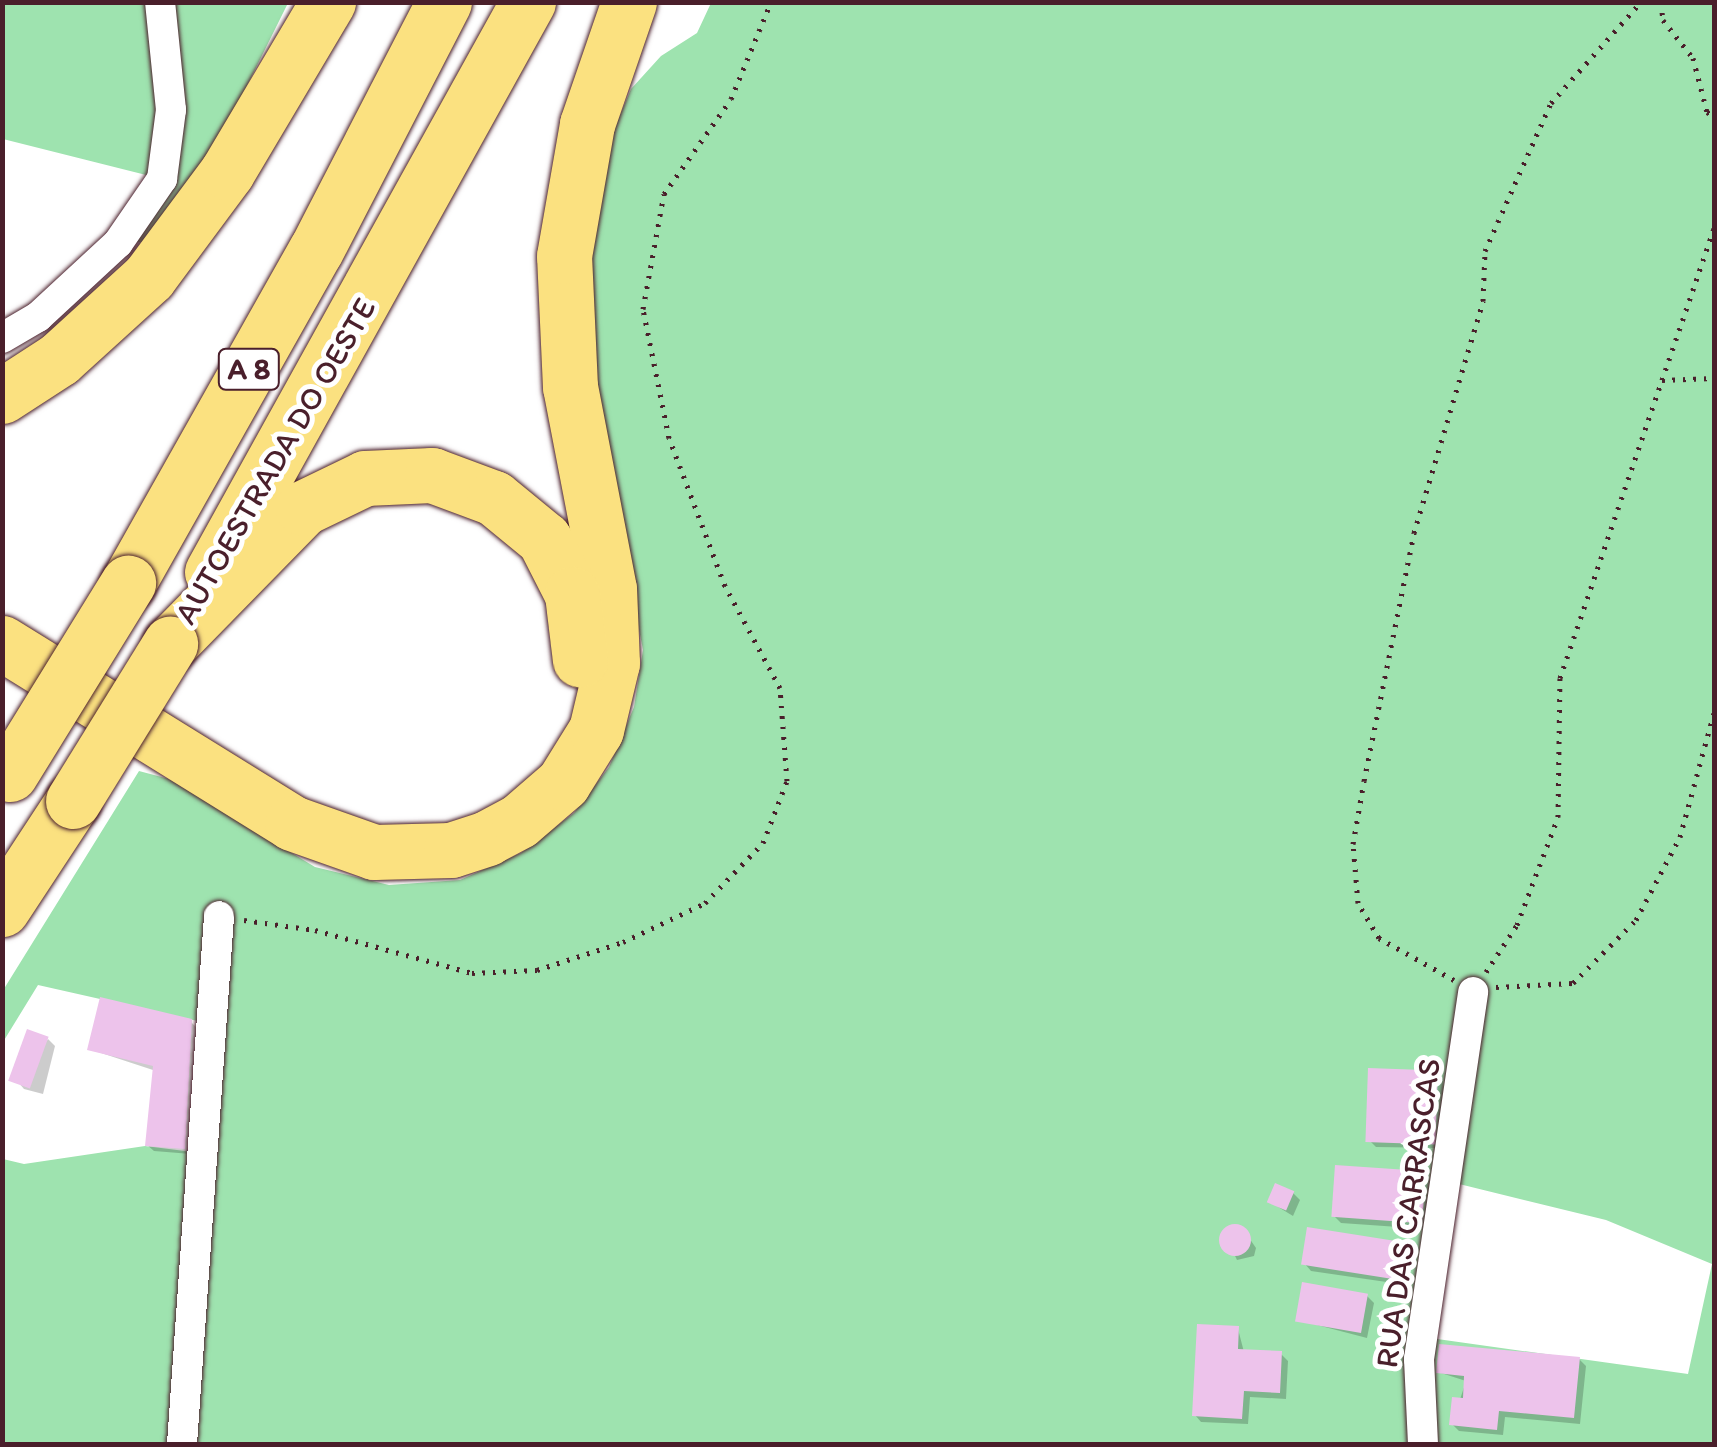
<!DOCTYPE html>
<html>
<head>
<meta charset="utf-8">
<style>
	body { margin:0 }
	#map { position:relative; width:1717px; height:1447px; overflow:hidden; background:#fff; font-family:Itim,sans-serif }
	div>[style] { position:absolute }
	.green>* { inset:0; background:#9ee3af }
	.shadow>* { inset:0; background:#0003 }
	.building>* { inset:0; background:#edc3eb; transform-origin:0 0 }
	.round { border-radius:50% }
	.path>* { height:5px; margin-top:-2.5px; transform-origin:0; background:repeating-linear-gradient(90deg,#4a1f2b 0 2.5px,transparent 0 10.5px) }
	.roads { filter:drop-shadow(0 0 2px #4a1f2b) drop-shadow(0 0 2px #4a1f2b) }
	.street>* { height:30px; margin:-15px; padding:0 15px; transform-origin:15px; border-radius:15px; background:#fff }
	.highway>* { height:55px; margin:-27.5px; padding:0 27.5px; transform-origin:27.5px; border-radius:27.5px; background:#fbe180 }
	.bridges { filter:drop-shadow(0 0 2px #4a1f2b) drop-shadow(0 0 2px #4a1f2b) }
	.highway-bridge>* { height:55px; margin:-27.5px; padding:0 27.5px; transform-origin:27.5px; border-radius:27.5px; background:#fbe180 }
	span { translate:-50% -50%; white-space:nowrap; text-align:center; line-height:1.15; -webkit-text-stroke:10px #fff; paint-order:stroke }
	.shield-label span { padding:2px 8px; background:#fff; border:2px solid; border-radius:8px; -webkit-text-stroke-width:0 }
	.shield-label { font-size:30px; color:#4a1f2b; font-weight:700 }
	.street-label { font-size:32px; color:#4a1f2b }
	.frame { position:absolute; inset:0; border:5px solid #4a1f2b; pointer-events:none }
</style>
</head>
<body>
<div id="map">
	<div class="green">
		<i style="clip-path:polygon(2px 3px,288px 3px,211px 158px,144px 242px,118px 243px,162px 179px,3px 139px)"></i>
		<i style="clip-path:polygon(evenodd,711px 3px,1714px 3px,1714px 1444px,3px 1444px,3px 1159px,24px 1164px,145px 1146px,201px 1153px,202px 1022px,38px 985px,3px 1042px,2px 992px,139px 771px,169px 779px,315px 867px,389px 885px,460px 880px,521px 853px,574px 813px,609px 767px,634px 707px,643px 650px,593px 389px,587px 248px,602px 158px,631px 89px,661px 56px,697px 33px,711px 3px,1447px 1181px,1606px 1220px,1712px 1264px,1688px 1374px,1423px 1337px,1447px 1181px)"></i>
	</div>
	<div class="shadow">
		<i style="clip-path:polygon(190px 1021px,197px 1028px,191px 1154px,154px 1151px,147px 1145px,156px 1071px,89px 1049px)"></i>
		<i style="clip-path:polygon(48px 1039px,55px 1046px,43px 1094px,24px 1089px,18px 1082px)"></i>
		<i style="clip-path:polygon(1437px 1072px,1443px 1079px,1442px 1148px,1376px 1147px,1370px 1141px)"></i>
		<i style="clip-path:polygon(1424px 1174px,1431px 1180px,1427px 1229px,1341px 1223px,1334px 1216px)"></i>
		<i style="clip-path:polygon(1293px 1193px,1300px 1200px,1293px 1216px,1270px 1202px)"></i>
		<i style="clip-path:polygon(1243px 1229px,1256px 1248px,1254px 1256px,1237px 1260px,1224px 1233px)"></i>
		<i style="clip-path:polygon(1406px 1244px,1413px 1251px,1407px 1285px,1311px 1271px,1305px 1264px)"></i>
		<i style="clip-path:polygon(1367px 1296px,1374px 1303px,1367px 1338px,1298px 1320px)"></i>
		<i style="clip-path:polygon(1238px 1329px,1244px 1352px,1281px 1354px,1288px 1361px,1286px 1399px,1250px 1397px,1248px 1424px,1201px 1422px,1195px 1415px)"></i>
		<i style="clip-path:polygon(1579px 1359px,1586px 1366px,1580px 1424px,1505px 1417px,1503px 1435px,1459px 1431px,1452px 1424px,1466px 1381px,1438px 1372px)"></i>
	</div>
	<div class="building">
		<i style="clip-path:polygon(100px 997px,192px 1019px,185px 1149px,145px 1146px,153px 1066px,87px 1050px)"></i>
		<i style="left:27px;top:1029px;width:23px;height:55px;rotate:20deg"></i>
		<i style="left:1368px;top:1068px;width:70px;height:74px;rotate:2deg"></i>
		<i style="left:1335px;top:1165px;width:91px;height:52px;rotate:4deg"></i>
		<i style="left:1275px;top:1183px;width:21px;height:21px;rotate:23deg"></i>
		<i class="round" style="left:1219px;top:1224px;width:32px;height:32px"></i>
		<i style="left:1307px;top:1227px;width:101px;height:38px;rotate:9deg"></i>
		<i style="left:1302px;top:1282px;width:67px;height:40px;rotate:10deg"></i>
		<i style="clip-path:polygon(1197px 1324px,1239px 1326px,1238px 1349px,1282px 1351px,1280px 1393px,1244px 1391px,1242px 1419px,1192px 1416px)"></i>
		<i style="clip-path:polygon(1439px 1344px,1580px 1357px,1574px 1418px,1499px 1411px,1497px 1430px,1449px 1425px,1452px 1397px,1463px 1398px,1464px 1376px,1436px 1373px)"></i>
	</div>
	<div class="path">
		<i style="left:1661px;top:2px;width:18px;rotate:84deg"></i>
		<i style="left:1663px;top:20px;width:48px;rotate:51.7deg"></i>
		<i style="left:1693px;top:58px;width:56px;rotate:75.5deg"></i>
		<i style="left:1707px;top:112px;width:8px;rotate:30deg"></i>
		<i style="left:1662px;top:380px;width:52px;rotate:-2.2deg"></i>
		<i style="left:244px;top:920px;width:72px;rotate:8deg"></i>
		<i style="left:315px;top:930px;width:163px;rotate:15.3deg"></i>
		<i style="left:472px;top:973px;width:65px;rotate:-2.6deg"></i>
		<i style="left:537px;top:970px;width:90px;rotate:-18deg"></i>
		<i style="left:623px;top:942px;width:91px;rotate:-25.4deg"></i>
		<i style="left:705px;top:903px;width:83px;rotate:-46deg"></i>
		<i style="left:763px;top:843px;width:66px;rotate:-68.8deg"></i>
		<i style="left:787px;top:781px;width:93px;rotate:-94.3deg"></i>
		<i style="left:780px;top:688px;width:116px;rotate:-118.3deg"></i>
		<i style="left:725px;top:586px;width:158px;rotate:-110.7deg"></i>
		<i style="left:669px;top:438px;width:132px;rotate:-101.4deg"></i>
		<i style="left:643px;top:309px;width:117px;rotate:-79.7deg"></i>
		<i style="left:664px;top:194px;width:116px;rotate:-54.8deg"></i>
		<i style="left:731px;top:99px;width:105px;rotate:-67.6deg"></i>
		<i style="left:1486px;top:972px;width:56px;rotate:-56.6deg"></i>
		<i style="left:1517px;top:925px;width:116px;rotate:-69.2deg"></i>
		<i style="left:1558px;top:817px;width:139px;rotate:-89.2deg"></i>
		<i style="left:1560px;top:678px;width:476px;rotate:-71.1deg"></i>
		<i style="left:1454px;top:980px;width:86px;rotate:-150.8deg"></i>
		<i style="left:1379px;top:938px;width:41px;rotate:-121deg"></i>
		<i style="left:1358px;top:903px;width:59px;rotate:-94.8deg"></i>
		<i style="left:1353px;top:844px;width:64px;rotate:-80.1deg"></i>
		<i style="left:1364px;top:781px;width:253px;rotate:-78.6deg"></i>
		<i style="left:1414px;top:533px;width:242px;rotate:-73.4deg"></i>
		<i style="left:1483px;top:301px;width:50px;rotate:-87.7deg"></i>
		<i style="left:1485px;top:251px;width:162px;rotate:-66deg"></i>
		<i style="left:1551px;top:103px;width:135px;rotate:-48.3deg"></i>
		<i style="left:1496px;top:987px;width:77px;rotate:-3deg"></i>
		<i style="left:1573px;top:983px;width:89px;rotate:-45deg"></i>
		<i style="left:1636px;top:920px;width:94px;rotate:-62.1deg"></i>
		<i style="left:1680px;top:837px;width:129px;rotate:-74.7deg"></i>
	</div>
	<div class="roads">
		<div class="street">
			<i style="left:2px;top:338px;width:42px;rotate:-30.3deg"></i>
			<i style="left:38px;top:317px;width:109px;rotate:-42.8deg"></i>
			<i style="left:118px;top:243px;width:78px;rotate:-55.5deg"></i>
			<i style="left:162px;top:179px;width:70px;rotate:-82.6deg"></i>
			<i style="left:171px;top:110px;width:109px;rotate:-95.8deg"></i>
			<i style="left:182px;top:1444px;width:529px;rotate:-85.99deg"></i>
			<i style="left:1423px;top:1444px;width:85px;rotate:-92.7deg"></i>
			<i style="left:1419px;top:1359px;width:371px;rotate:-81.6deg"></i>
		</div>
		<div class="highway">
			<i style="left:2px;top:396px;width:68px;rotate:-33deg"></i>
			<i style="left:59px;top:359px;width:122px;rotate:-42.3deg"></i>
			<i style="left:149px;top:277px;width:131px;rotate:-53.4deg"></i>
			<i style="left:227px;top:172px;width:198px;rotate:-59.3deg"></i>
			<i style="left:212px;top:572px;width:652px;rotate:-61deg"></i>
			<i style="left:128px;top:583px;width:382px;rotate:-60.6deg"></i>
			<i style="left:316px;top:250px;width:279px;rotate:-62.7deg"></i>
			<i style="left:2px;top:643px;width:341px;rotate:31.8deg"></i>
			<i style="left:292px;top:823px;width:87px;rotate:19.5deg"></i>
			<i style="left:374px;top:852px;width:77px;rotate:-1.5deg"></i>
			<i style="left:451px;top:850px;width:38px;rotate:-18deg"></i>
			<i style="left:487px;top:838px;width:36px;rotate:-28deg"></i>
			<i style="left:519px;top:821px;width:58px;rotate:-40.8deg"></i>
			<i style="left:563px;top:783px;width:62px;rotate:-58.1deg"></i>
			<i style="left:596px;top:730px;width:69px;rotate:-76.6deg"></i>
			<i style="left:612px;top:663px;width:74px;rotate:-92.3deg"></i>
			<i style="left:609px;top:589px;width:206px;rotate:-100.9deg"></i>
			<i style="left:570px;top:387px;width:131px;rotate:-92.6deg"></i>
			<i style="left:564px;top:256px;width:134px;rotate:-80.1deg"></i>
			<i style="left:587px;top:124px;width:129px;rotate:-71deg"></i>
			<i style="left:170px;top:644px;width:190px;rotate:-45.6deg"></i>
			<i style="left:303px;top:508px;width:69px;rotate:-25.8deg"></i>
			<i style="left:365px;top:478px;width:67px;rotate:-2.6deg"></i>
			<i style="left:432px;top:475px;width:66px;rotate:20.4deg"></i>
			<i style="left:494px;top:498px;width:65px;rotate:39.4deg"></i>
			<i style="left:544px;top:539px;width:62px;rotate:63deg"></i>
			<i style="left:572px;top:594px;width:66px;rotate:83.1deg"></i>
			<i style="left:2px;top:909px;width:129px;rotate:-56.7deg"></i>
		</div>
	</div>
	<div class="bridges">
		<div class="highway-bridge">
			<i style="left:10px;top:774px;width:225px;rotate:-58.3deg"></i>
			<i style="left:73px;top:801px;width:185px;rotate:-58.3deg"></i>
		</div>
	</div>
	<div class="shield-label">
		<span style="left:249px;top:369px">A 8</span>
	</div>
	<div class="street-label">
		<span style="left:275px;top:461px;rotate:-60deg">AUTOESTRADA DO OESTE</span>
		<span style="left:1408px;top:1213px;rotate:-82deg">RUA DAS CARRASCAS</span>
	</div>
	<div class="frame"></div>
</div>
</body>
</html>
